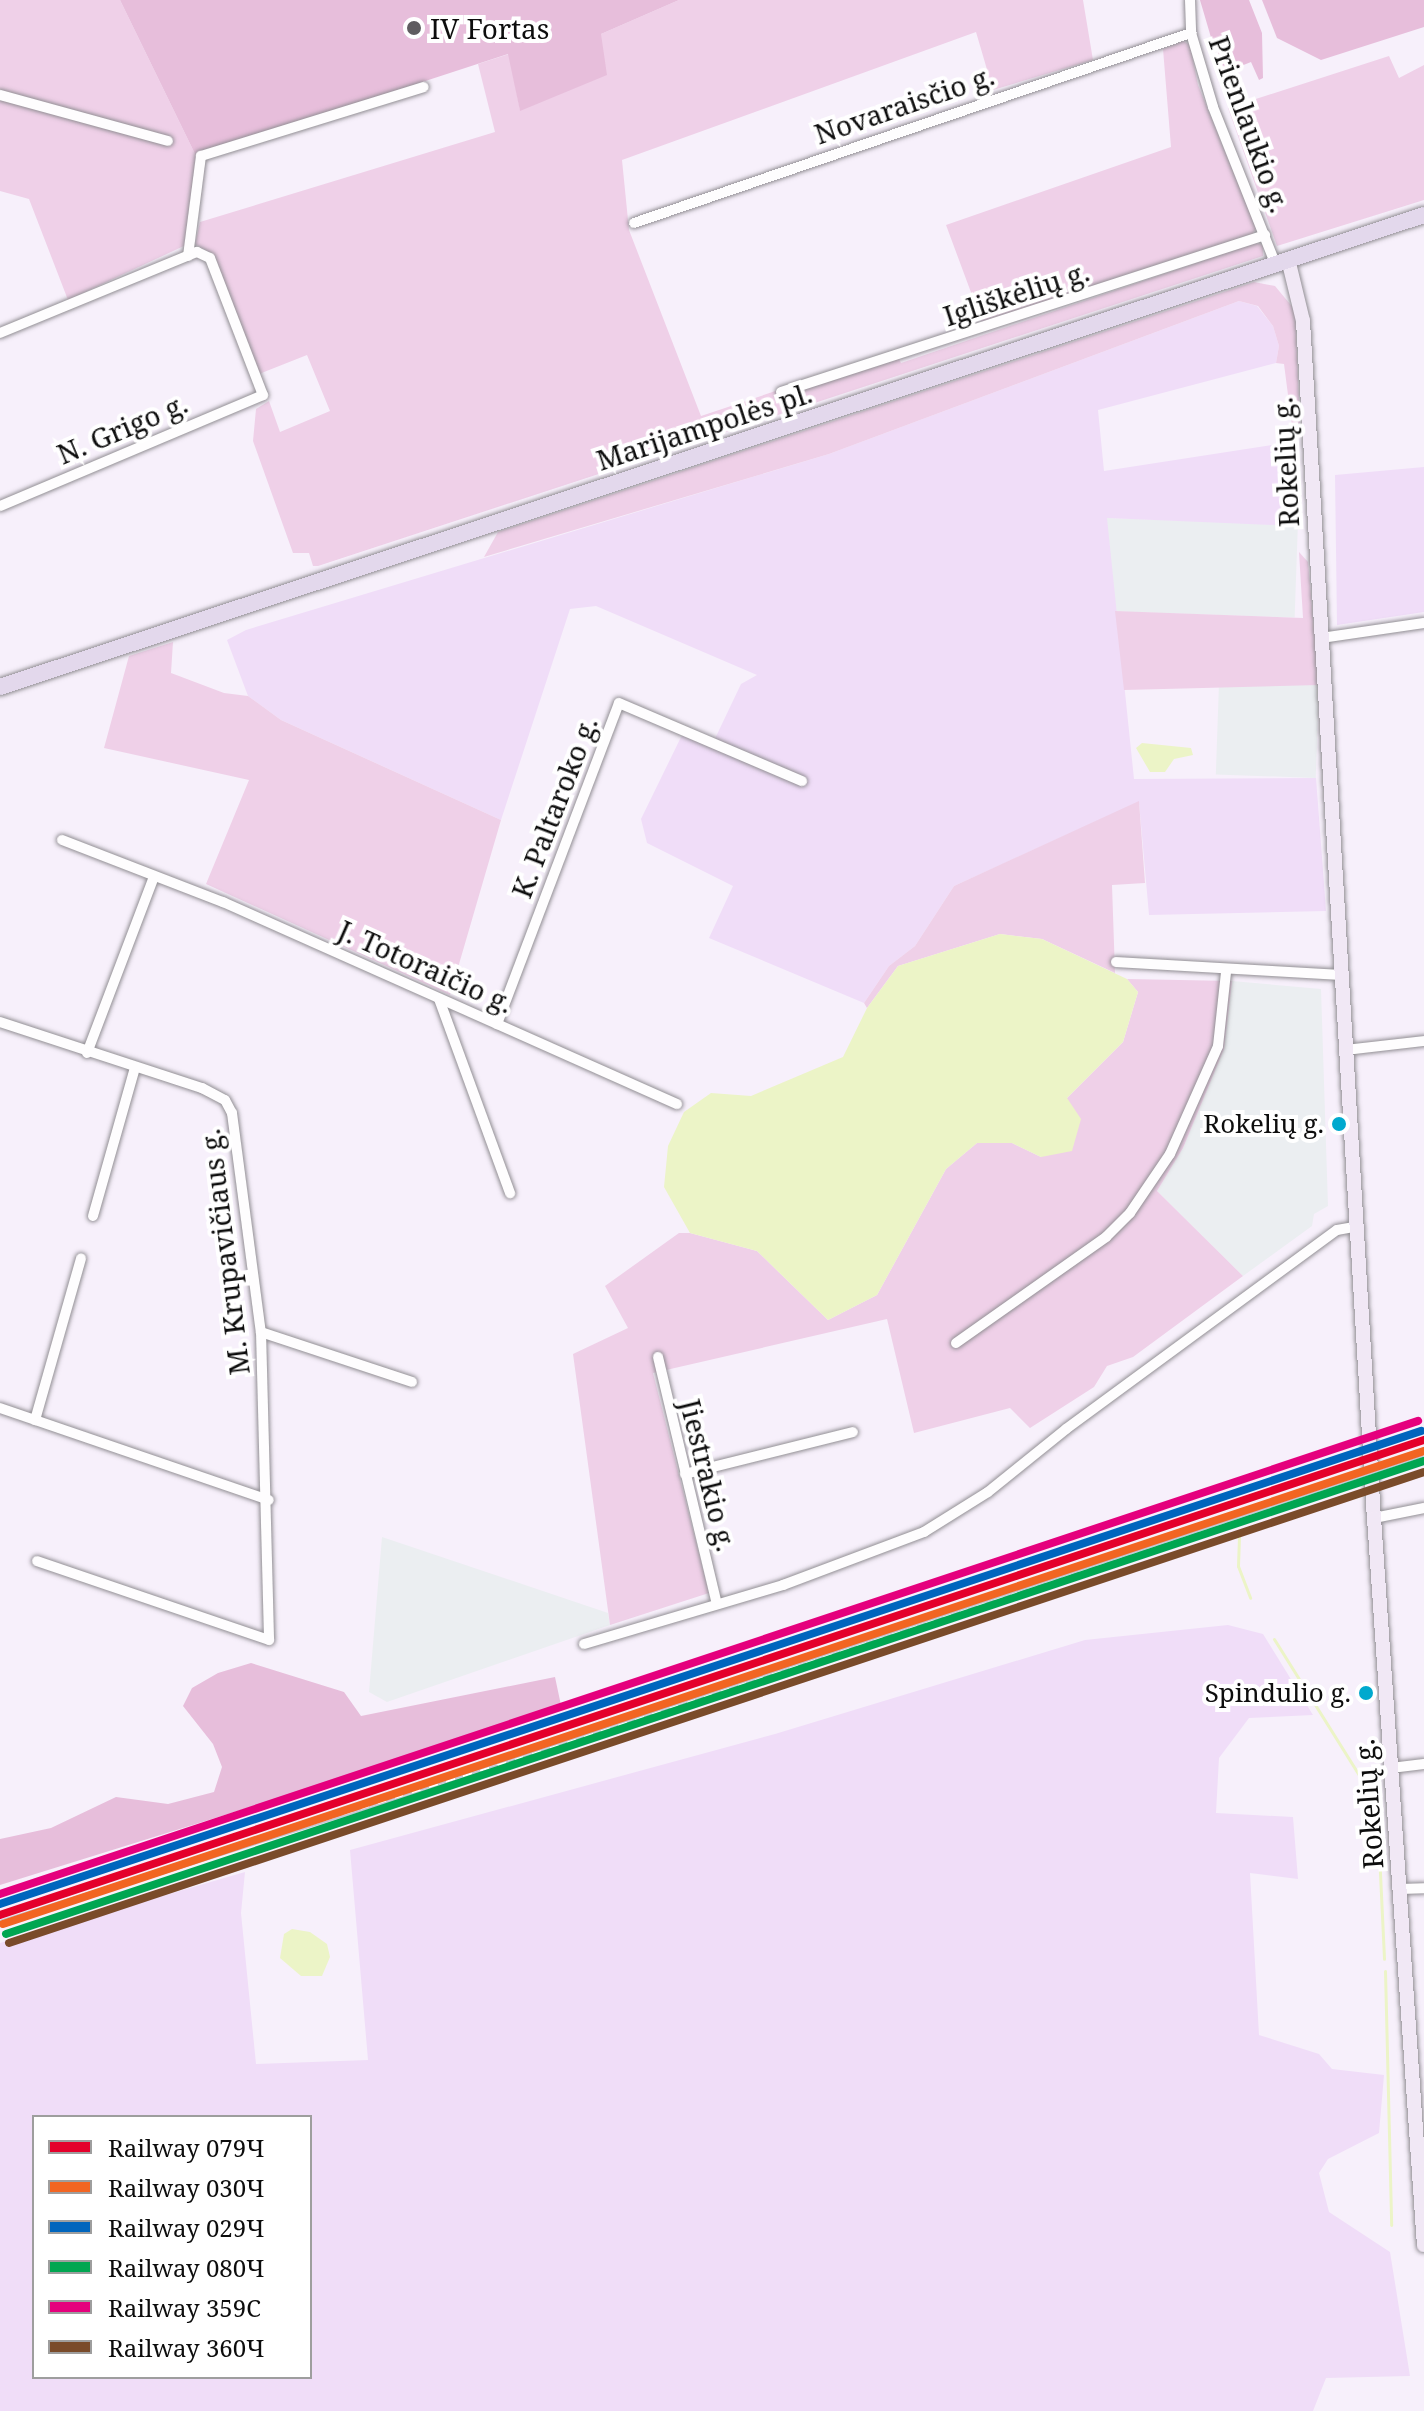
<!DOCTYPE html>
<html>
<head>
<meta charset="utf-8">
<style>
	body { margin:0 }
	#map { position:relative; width:1424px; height:2411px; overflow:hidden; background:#f7f0fb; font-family:"Noto Serif",serif }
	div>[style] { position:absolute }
	.industrial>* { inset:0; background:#ebeef1; transform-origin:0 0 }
	.farmland>* { inset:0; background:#f0ddf8 }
	.green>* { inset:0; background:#efd0e8 }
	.forest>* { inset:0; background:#e7bedb }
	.water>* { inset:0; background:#ecf4c7 }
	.stream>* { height:3px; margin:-1.5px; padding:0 1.5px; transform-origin:1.5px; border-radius:1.5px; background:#ecf4c7 }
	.roads { filter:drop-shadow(0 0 2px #928f94) drop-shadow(0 0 2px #928f94) }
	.minor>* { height:10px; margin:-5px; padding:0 5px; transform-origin:5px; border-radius:5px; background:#fefdfe }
	.secondary>* { height:14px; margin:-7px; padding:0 7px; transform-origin:7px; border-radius:7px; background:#f1e8f5 }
	.primary>* { height:16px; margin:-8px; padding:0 8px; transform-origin:8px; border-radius:8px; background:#e3d8ec }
	.rail>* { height:6px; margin-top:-3px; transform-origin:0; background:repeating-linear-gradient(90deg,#fff 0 9px,#c4c7d7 0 18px); box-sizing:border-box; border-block:2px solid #c4c7d7 }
	.rail-1>* { height:8px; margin:-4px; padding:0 4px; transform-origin:4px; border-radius:4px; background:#e4002b }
	.rail-2>* { height:8px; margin:-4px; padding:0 4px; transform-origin:4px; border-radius:4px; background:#f26522 }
	.rail-3>* { height:8px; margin:-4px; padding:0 4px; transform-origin:4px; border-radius:4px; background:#0065bd }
	.rail-4>* { height:8px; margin:-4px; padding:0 4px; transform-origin:4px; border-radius:4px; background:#00a651 }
	.rail-5>* { height:8px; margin:-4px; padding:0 4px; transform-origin:4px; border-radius:4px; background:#e5007d }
	.rail-6>* { height:8px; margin:-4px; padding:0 4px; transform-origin:4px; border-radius:4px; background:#7a4b2a }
	.dots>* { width:22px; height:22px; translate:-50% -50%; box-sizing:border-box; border:4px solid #fff; border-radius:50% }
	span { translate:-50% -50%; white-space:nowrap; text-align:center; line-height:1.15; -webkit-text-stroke:8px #fff; paint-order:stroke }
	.bus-label { font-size:26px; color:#0d0d0d }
	.right { translate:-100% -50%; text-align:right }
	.poi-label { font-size:28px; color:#0d0d0d }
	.left { translate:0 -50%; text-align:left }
	.street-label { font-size:28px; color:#0d0d0d }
	.legend { position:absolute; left:32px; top:2115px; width:280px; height:264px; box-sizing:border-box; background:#fff; border:2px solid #9e9e9e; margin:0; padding:10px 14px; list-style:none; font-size:24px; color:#0d0d0d }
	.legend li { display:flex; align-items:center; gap:16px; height:40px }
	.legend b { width:40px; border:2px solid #9e9e9e }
</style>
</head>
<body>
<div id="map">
	<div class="industrial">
		<i style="left:1107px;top:518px;width:191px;height:93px;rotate:2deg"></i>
		<i style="left:1319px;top:685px;width:93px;height:100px;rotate:92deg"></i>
		<i style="clip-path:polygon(1232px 981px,1321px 989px,1328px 1206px,1314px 1214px,1312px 1226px,1243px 1276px,1157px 1191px,1183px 1148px,1224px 1049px)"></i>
		<i style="clip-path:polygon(382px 1537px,608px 1613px,610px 1625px,387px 1702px,369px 1692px)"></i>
	</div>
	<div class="farmland">
		<i style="clip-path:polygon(1239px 301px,1257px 306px,1273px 326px,1279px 346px,1276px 363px,1098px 410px,1104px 471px,1291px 442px,1298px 526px,1107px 518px,1134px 779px,1316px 778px,1326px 911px,1149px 915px,1139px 802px,954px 886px,915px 946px,889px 966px,864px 1003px,709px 938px,733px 886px,647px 843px,641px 819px,682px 735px,711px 747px,741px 684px,757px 675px,596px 606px,570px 609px,501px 820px,281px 720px,248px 696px,227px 640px,246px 630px,829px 454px)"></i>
		<i style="clip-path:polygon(1424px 467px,1424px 612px,1337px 625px,1335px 475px)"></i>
		<i style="clip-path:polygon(evenodd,1228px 1625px,1263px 1634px,1313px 1715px,1249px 1718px,1219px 1758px,1216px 1813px,1293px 1817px,1298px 1879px,1250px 1873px,1259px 2035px,1319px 2054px,1332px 2069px,1384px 2075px,1379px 2133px,1328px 2159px,1319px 2173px,1329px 2212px,1390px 2252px,1410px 2376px,1326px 2378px,1313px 2411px,0 2411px,0 1943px,245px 1872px,241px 1913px,256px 2064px,368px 2060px,350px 1850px,775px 1734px,1085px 1640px,1228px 1625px,34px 2117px,310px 2117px,310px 2377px,34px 2377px,34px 2117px)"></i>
	</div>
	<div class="green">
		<i style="clip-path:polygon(0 0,120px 0,196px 156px,186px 245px,68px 300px,29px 199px,0 191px)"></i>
		<i style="clip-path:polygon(679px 0,1083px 0,1093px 60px,993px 90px,976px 32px,622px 160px,629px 230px,701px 416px,895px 351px,901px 363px,1255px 243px,1263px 245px,1263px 256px,318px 566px,313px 566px,309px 553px,293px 553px,253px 441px,256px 409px,269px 401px,280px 432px,330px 411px,307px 355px,259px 374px,214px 255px,195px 244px,200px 222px,495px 132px,478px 64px,509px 54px,520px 110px,601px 34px)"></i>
		<i style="clip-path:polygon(1183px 41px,1190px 45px,1198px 85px,1256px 228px,1252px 235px,982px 322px,946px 225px,1171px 147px,1163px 49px)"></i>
		<i style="clip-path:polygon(1389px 56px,1399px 78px,1424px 65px,1424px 200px,1277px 246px,1228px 108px)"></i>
		<i style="clip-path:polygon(1254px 282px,1275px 286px,1295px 310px,1300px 423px,1292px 426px,1284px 364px,1276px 363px,1279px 346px,1273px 326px,1258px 306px,1239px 301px,829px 454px,484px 557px,498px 532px)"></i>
		<i style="clip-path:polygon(1299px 552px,1308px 562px,1319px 685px,1124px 690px,1115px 611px,1303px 618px)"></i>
		<i style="clip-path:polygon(173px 642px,171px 673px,224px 693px,248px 696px,281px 720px,501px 820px,450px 995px,206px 884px,249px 780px,104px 748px,129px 656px)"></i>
		<i style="clip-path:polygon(1139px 801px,1145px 883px,1112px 885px,1115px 973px,1042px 939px,1000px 934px,898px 966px,867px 1008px,864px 1003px,889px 966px,915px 946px,954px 886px)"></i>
		<i style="clip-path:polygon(1127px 979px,1232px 981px,1224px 1049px,1183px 1148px,1157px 1191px,1243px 1276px,1133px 1357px,1107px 1366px,1094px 1387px,1030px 1428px,1010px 1408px,914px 1433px,887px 1319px,653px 1373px,709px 1593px,610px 1625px,573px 1354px,628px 1328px,605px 1286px,679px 1233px,690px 1233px,757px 1251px,828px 1320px,877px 1295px,946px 1169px,977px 1143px,1012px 1143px,1041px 1157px,1067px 1098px,1123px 1042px,1138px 992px)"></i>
	</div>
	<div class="forest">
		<i style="clip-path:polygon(120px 0,679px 0,601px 34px,607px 75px,520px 111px,508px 54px,196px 156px)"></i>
		<i style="clip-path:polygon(1200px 0,1249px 0,1262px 33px,1263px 78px,1259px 80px,1251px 62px,1236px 68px,1240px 87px,1227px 92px)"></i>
		<i style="clip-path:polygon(1262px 0,1424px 0,1424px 27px,1321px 60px,1277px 38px)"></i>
		<i style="clip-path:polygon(251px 1663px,344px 1692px,361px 1716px,555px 1677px,562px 1710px,0 1885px,0 1839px,51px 1828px,116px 1797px,168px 1804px,214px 1792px,222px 1767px,213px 1744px,183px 1706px,192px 1688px,218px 1673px)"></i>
	</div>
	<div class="water">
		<i style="clip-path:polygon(1142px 743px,1191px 748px,1193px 755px,1174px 759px,1165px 772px,1150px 772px,1136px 748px)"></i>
		<i style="clip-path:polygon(1000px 934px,1042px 939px,1127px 979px,1138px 992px,1123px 1042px,1067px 1098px,1081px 1119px,1072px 1151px,1041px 1157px,1012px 1143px,977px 1143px,946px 1169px,877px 1295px,828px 1320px,757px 1251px,690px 1233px,664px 1187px,668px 1146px,684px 1112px,711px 1093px,751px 1096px,843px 1057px,867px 1008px,898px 966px)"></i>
		<i style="clip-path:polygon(292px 1929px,310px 1932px,327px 1944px,330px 1957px,322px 1976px,301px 1976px,280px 1958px,284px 1934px)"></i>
	</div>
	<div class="stream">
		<i style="left:1239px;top:1537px;width:29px;rotate:92deg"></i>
		<i style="left:1238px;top:1566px;width:34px;rotate:69deg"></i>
		<i style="left:1274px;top:1639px;width:173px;rotate:58deg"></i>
		<i style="left:1371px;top:1793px;width:39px;rotate:80deg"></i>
		<i style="left:1378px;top:1831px;width:128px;rotate:87.3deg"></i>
		<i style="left:1385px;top:1971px;width:254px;rotate:88.6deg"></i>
	</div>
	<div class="roads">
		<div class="minor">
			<i style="left:1190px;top:0;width:33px;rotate:88deg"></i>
			<i style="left:1191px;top:33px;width:77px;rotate:73.4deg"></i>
			<i style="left:1213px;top:107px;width:168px;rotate:68.3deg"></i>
			<i style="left:0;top:95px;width:174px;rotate:15.3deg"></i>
			<i style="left:634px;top:223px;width:589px;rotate:-18.84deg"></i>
			<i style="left:188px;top:256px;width:101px;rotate:-82.6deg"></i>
			<i style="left:201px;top:156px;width:233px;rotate:-17.2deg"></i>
			<i style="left:0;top:333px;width:213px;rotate:-22.4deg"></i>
			<i style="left:197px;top:252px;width:14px;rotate:25deg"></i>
			<i style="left:210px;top:258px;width:147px;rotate:68.9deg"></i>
			<i style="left:263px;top:395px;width:285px;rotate:157.1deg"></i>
			<i style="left:781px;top:392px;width:509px;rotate:-17.97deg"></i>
			<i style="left:1321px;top:638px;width:104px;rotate:-8.3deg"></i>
			<i style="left:62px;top:840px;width:173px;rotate:21.1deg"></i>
			<i style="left:223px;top:902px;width:497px;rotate:24deg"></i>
			<i style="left:1116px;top:962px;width:225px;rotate:3.3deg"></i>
			<i style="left:439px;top:999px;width:207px;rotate:69.9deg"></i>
			<i style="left:0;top:1022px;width:213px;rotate:18.1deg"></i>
			<i style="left:202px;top:1088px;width:26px;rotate:28deg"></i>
			<i style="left:225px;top:1100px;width:15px;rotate:62deg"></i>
			<i style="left:232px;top:1113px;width:221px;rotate:82.5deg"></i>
			<i style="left:261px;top:1332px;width:308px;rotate:88.5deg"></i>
			<i style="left:269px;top:1640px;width:245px;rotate:-161.2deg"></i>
			<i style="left:497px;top:1024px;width:343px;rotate:-69.2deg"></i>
			<i style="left:619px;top:703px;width:199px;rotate:23.1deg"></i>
			<i style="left:1346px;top:1050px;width:79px;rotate:-6.6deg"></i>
			<i style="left:87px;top:1053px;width:188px;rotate:-69.2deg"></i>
			<i style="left:93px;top:1216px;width:154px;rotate:-74.2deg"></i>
			<i style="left:261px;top:1332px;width:159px;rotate:18.3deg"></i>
			<i style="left:956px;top:1343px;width:184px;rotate:-35.2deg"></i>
			<i style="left:1106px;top:1237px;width:34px;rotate:-45deg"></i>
			<i style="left:1130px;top:1213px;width:71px;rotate:-55.9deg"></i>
			<i style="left:1170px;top:1154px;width:118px;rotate:-66deg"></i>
			<i style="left:1218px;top:1046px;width:74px;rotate:-83.8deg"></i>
			<i style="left:658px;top:1357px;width:254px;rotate:76.6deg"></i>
			<i style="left:0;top:1408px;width:284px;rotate:18.9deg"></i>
			<i style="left:35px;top:1420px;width:168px;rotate:-74.1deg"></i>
			<i style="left:685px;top:1474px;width:173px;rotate:-14deg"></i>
			<i style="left:1374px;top:1518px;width:51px;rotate:-11.3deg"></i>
			<i style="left:584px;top:1644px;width:208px;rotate:-16.5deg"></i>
			<i style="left:783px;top:1585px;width:151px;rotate:-20.6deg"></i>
			<i style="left:924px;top:1532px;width:75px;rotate:-32deg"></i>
			<i style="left:988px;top:1492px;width:100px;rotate:-38.9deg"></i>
			<i style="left:1066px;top:1429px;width:336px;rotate:-36.3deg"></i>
			<i style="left:1337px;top:1230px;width:22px;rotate:-10deg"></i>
			<i style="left:1391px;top:1768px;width:33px;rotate:-7deg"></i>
			<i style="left:1400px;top:1889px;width:24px;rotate:-2deg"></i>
		</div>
		<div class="secondary">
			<i style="left:1288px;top:259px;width:64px;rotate:76.4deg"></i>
			<i style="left:1303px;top:321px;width:1199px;rotate:86.61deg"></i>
			<i style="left:1374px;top:1518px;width:729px;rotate:86.07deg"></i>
		</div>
		<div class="primary">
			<i style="left:0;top:687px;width:1500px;rotate:-18.34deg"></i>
		</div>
	</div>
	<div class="rail">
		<i style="left:0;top:1923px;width:559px;rotate:-17.59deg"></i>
		<i style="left:533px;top:1754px;width:939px;rotate:-18.38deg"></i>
	</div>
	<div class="rail-1">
		<i style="left:0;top:1915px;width:1501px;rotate:-18.45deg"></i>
	</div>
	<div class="rail-2">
		<i style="left:3px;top:1924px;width:1498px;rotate:-18.41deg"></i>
	</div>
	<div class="rail-3">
		<i style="left:0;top:1904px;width:1498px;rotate:-18.41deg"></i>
	</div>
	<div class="rail-4">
		<i style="left:6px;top:1934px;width:1495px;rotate:-18.45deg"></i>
	</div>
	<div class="rail-5">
		<i style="left:0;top:1894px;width:1495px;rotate:-18.45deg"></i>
	</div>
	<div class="rail-6">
		<i style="left:9px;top:1943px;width:1491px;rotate:-18.41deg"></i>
	</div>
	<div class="dots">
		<i style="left:414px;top:28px;background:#5f5c60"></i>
		<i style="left:1339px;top:1124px;background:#00a9ce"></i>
		<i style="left:1366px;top:1693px;background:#00a9ce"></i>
	</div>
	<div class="bus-label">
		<span class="right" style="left:1324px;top:1124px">Rokelių g.</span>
		<span class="right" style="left:1351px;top:1693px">Spindulio g.</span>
	</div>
	<div class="poi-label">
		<span class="left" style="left:430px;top:28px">IV Fortas</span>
	</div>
	<div class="street-label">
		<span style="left:904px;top:104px;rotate:-19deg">Novaraisčio g.</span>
		<span style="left:1250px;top:124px;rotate:70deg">Prienlaukio g.</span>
		<span style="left:1016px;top:293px;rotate:-18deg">Igliškėlių g.</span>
		<span style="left:704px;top:426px;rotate:-18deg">Marijampolės pl.</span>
		<span style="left:122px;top:428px;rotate:-23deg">N. Grigo g.</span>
		<span style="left:1285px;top:462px;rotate:-93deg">Rokelių g.</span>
		<span style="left:554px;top:807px;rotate:-69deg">K. Paltaroko g.</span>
		<span style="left:426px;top:966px;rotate:24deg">J. Totoraičio g.</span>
		<span style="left:224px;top:1252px;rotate:-97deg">M. Krupavičiaus g.</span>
		<span style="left:709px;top:1475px;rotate:76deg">Jiestrakio g.</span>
		<span style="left:1368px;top:1804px;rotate:-94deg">Rokelių g.</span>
	</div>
	<ul class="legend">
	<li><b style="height:10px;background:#e4002b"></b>Railway 079Ч</li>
	<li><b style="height:10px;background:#f26522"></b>Railway 030Ч</li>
	<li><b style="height:10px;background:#0065bd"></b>Railway 029Ч</li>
	<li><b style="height:10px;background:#00a651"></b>Railway 080Ч</li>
	<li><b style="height:10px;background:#e5007d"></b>Railway 359С</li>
	<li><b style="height:10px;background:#7a4b2a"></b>Railway 360Ч</li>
	</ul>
</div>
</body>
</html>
